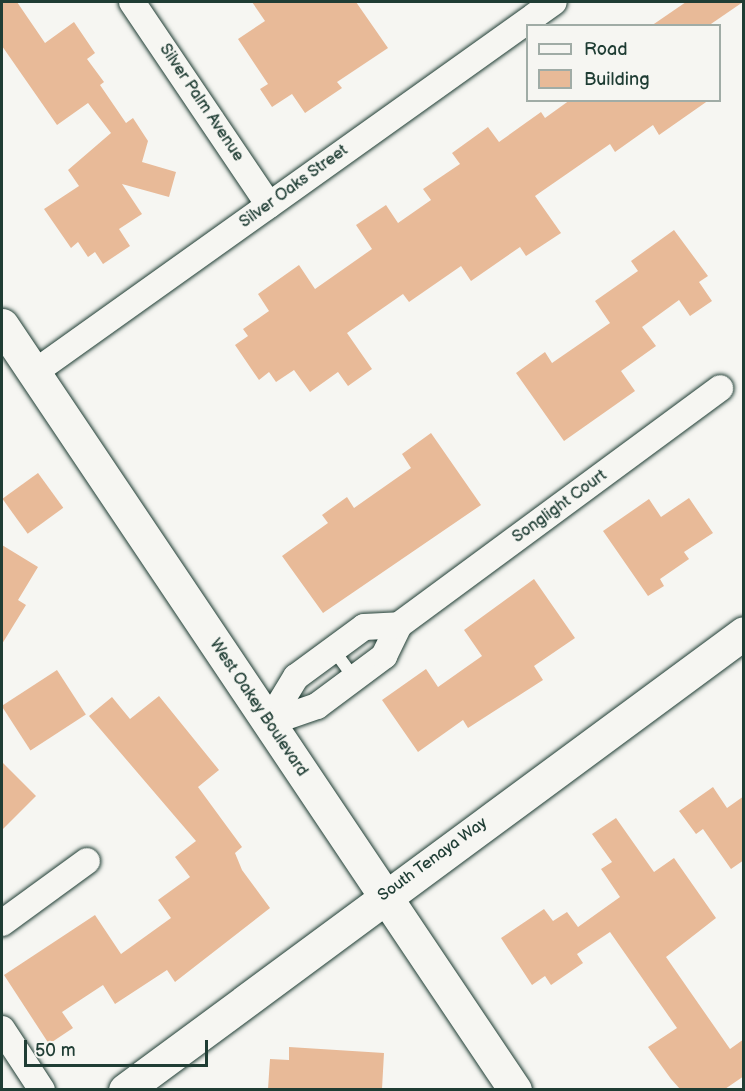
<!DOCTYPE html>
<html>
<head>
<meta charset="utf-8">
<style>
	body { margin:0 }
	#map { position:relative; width:745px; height:1091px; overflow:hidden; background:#f6f6f2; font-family:"Balsamiq Sans",sans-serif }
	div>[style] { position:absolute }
	.building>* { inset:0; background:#e8ba98; transform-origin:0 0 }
	.roads { filter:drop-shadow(0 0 2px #1f3d34) drop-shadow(0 0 2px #1f3d34) }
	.lane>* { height:12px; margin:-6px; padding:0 6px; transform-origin:6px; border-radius:6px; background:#f6f6f2 }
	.street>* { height:26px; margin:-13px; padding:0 13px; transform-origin:13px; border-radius:13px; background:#f6f6f2 }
	.secondary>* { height:33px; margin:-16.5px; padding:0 16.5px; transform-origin:16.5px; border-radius:16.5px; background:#f6f6f2 }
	span { translate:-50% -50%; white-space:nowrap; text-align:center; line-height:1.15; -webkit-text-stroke:5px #f6f6f2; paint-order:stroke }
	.street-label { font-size:16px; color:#1f3d34 }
	.frame { position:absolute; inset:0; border:3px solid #1f3d34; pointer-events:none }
	.legend { position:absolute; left:526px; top:24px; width:195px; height:78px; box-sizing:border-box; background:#f6f6f2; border:2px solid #a0aca6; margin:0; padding:8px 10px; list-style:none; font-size:18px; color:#1f3d34 }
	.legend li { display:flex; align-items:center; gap:12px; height:30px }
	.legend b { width:30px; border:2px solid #a0aca6 }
	.scale { position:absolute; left:24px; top:1040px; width:184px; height:27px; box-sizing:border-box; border:3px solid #1f3d34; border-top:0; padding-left:8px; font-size:18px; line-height:21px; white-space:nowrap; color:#1f3d34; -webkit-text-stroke:4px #f6f6f2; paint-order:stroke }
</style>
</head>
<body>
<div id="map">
	<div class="building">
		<i style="clip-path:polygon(2px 2px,17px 2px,45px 43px,74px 22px,95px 53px,87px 59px,104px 82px,100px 85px,126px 123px,133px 118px,148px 141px,142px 162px,176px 172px,169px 197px,122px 184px,142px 214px,119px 229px,130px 246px,103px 264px,95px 252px,88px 257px,78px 242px,71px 248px,44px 209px,79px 186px,68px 170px,111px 133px,88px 103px,57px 125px,2px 46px)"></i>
		<i style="clip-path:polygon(252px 2px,356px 2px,388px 48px,337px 82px,342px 88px,305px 113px,292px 94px,272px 107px,260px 89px,268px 84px,238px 39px,265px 21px)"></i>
		<i style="clip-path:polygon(686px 2px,743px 2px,708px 26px,651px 26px)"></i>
		<i style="clip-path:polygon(570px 100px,709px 100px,659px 135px,653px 125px,615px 152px,610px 144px,535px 196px,561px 233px,526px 256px,520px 247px,471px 281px,461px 266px,409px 302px,403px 294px,347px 333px,372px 369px,348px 386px,338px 372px,310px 392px,294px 370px,276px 382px,269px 372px,259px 380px,235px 345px,248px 336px,243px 329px,269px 311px,258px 294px,299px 265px,315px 289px,372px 249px,356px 225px,386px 205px,398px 223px,431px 200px,423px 189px,460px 164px,452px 153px,488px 127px,499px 142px,541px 112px,545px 118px)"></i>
		<i style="clip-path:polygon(674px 230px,708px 276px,699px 282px,712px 301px,690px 316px,679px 300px,642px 327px,656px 346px,621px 371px,635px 391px,564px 441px,516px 373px,545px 352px,552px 363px,610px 323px,595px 301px,638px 271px,631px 261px)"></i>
		<i style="clip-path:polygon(431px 433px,481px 505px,323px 613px,282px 556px,328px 523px,322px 515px,347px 497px,354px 508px,411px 468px,402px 454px)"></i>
		<i style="left:38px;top:473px;width:43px;height:44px;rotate:54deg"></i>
		<i style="clip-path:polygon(689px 498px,713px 533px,684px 552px,689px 559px,660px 579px,664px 586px,648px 596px,603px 531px,649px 499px,661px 517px)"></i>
		<i style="clip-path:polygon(2px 545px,38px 567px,18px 600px,26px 605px,2px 644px)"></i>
		<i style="clip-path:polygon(534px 579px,575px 638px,534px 666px,543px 680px,468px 728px,463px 720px,418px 752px,382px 700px,426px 669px,438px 687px,482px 656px,464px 630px)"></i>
		<i style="left:57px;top:670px;width:53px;height:66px;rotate:57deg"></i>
		<i style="clip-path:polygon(159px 696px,219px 770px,198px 787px,242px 847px,235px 853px,242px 870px,270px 908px,175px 982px,167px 970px,115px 1004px,103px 985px,62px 1012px,73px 1028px,49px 1044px,4px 975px,95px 915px,121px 954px,171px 918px,158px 900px,190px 877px,175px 857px,196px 841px,89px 716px,112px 697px,130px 719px)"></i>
		<i style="clip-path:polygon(2px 762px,36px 796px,2px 830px)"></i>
		<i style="clip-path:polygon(713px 787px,727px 808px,744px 796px,744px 860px,731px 869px,703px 829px,696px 834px,679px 811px)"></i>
		<i style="clip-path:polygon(616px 818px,654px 872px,674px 858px,716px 918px,666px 957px,730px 1049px,744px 1039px,744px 1076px,725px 1089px,680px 1089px,671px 1079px,648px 1047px,677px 1028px,610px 932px,577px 954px,583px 963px,551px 985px,545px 976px,532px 985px,501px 938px,544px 909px,553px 921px,567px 912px,578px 927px,620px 897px,601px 869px,612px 862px,592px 834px)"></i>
		<i style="clip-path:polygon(289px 1047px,384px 1053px,382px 1089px,268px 1089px,270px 1059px,289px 1060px)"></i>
	</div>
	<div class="roads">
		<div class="lane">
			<i style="left:333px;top:649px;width:36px;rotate:54deg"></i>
		</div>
		<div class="street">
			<i style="left:132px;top:2px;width:245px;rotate:56deg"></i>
			<i style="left:35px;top:372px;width:637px;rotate:-35.49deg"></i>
			<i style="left:268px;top:723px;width:52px;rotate:-19.1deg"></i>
			<i style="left:317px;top:706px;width:84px;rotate:-36.7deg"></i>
			<i style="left:384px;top:656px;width:34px;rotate:-64deg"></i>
			<i style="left:399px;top:625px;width:399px;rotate:-36.4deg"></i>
			<i style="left:268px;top:723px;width:54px;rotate:-58.7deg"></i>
			<i style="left:296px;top:677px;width:84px;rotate:-36.3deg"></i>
			<i style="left:364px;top:627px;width:35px;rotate:-3deg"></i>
			<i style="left:2px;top:923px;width:105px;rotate:-36.1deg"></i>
			<i style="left:2px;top:1029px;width:73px;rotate:56.7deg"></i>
		</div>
		<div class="secondary">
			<i style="left:2px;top:325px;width:921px;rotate:56.15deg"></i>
			<i style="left:125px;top:1090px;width:769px;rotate:-36.44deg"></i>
		</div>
	</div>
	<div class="street-label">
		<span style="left:201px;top:103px;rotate:56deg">Silver Palm Avenue</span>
		<span style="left:294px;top:187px;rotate:-36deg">Silver Oaks Street</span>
		<span style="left:560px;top:507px;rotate:-36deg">Songlight Court</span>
		<span style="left:258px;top:708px;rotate:56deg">West Oakey Boulevard</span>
		<span style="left:433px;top:860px;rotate:-36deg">South Tenaya Way</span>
	</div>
	<div class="frame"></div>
	<ul class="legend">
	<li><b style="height:8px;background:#f6f6f2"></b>Road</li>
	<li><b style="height:16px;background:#e8ba98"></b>Building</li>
	</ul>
	<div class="scale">50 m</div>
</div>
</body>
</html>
